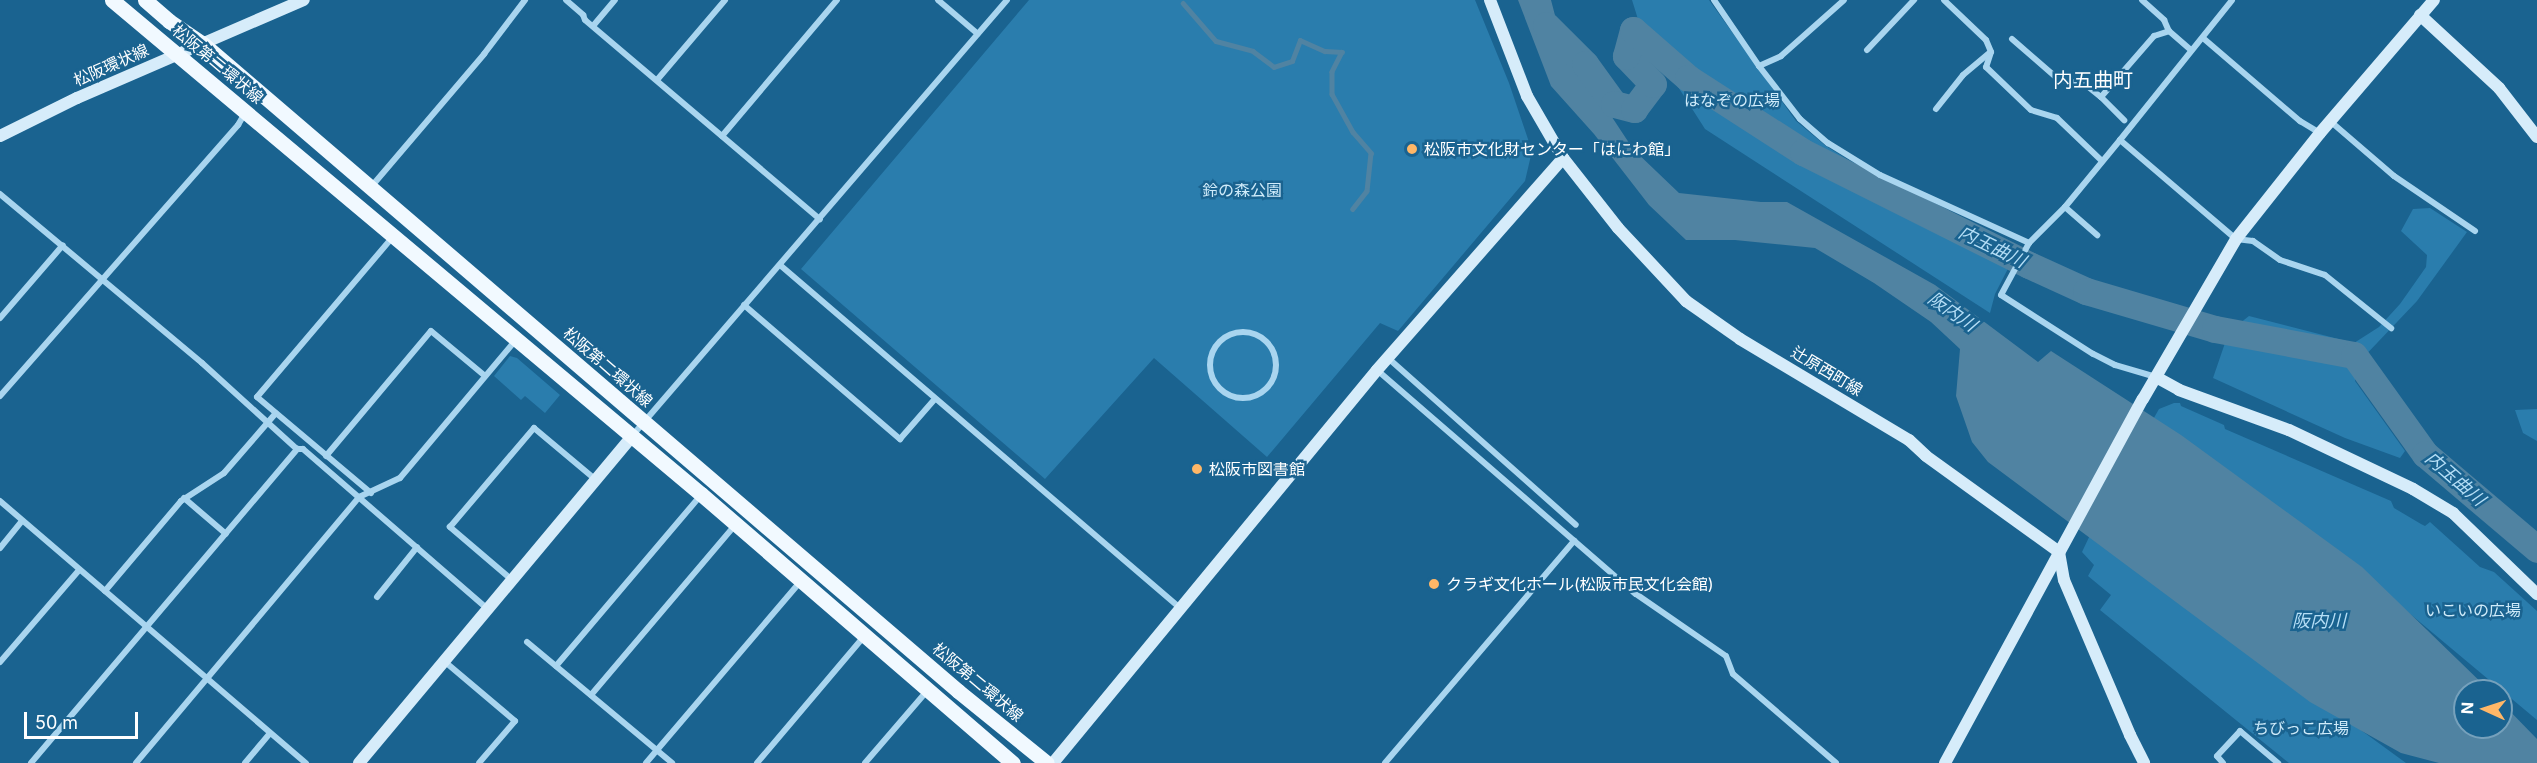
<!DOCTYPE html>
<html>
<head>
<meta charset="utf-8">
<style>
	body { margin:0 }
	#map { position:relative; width:2537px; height:763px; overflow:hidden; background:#1a6390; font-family:Inter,"Noto Sans JP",sans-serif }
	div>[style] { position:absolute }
	.green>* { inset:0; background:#2a7dad }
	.water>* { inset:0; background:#5083a2 }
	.stream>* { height:4.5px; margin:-2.25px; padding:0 2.25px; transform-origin:2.25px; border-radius:2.25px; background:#5083a2 }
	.river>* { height:27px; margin:-13.5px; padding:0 13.5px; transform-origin:13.5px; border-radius:13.5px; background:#5083a2 }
	.street>* { height:6px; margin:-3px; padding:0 3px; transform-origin:3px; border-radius:3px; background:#a9d5ef }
	.street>.ring { margin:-3px; padding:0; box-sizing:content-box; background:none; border:6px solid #a9d5ef; border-radius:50% }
	.secondary>* { height:12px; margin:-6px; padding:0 6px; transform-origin:6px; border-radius:6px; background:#d6ecfa }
	.primary>* { height:15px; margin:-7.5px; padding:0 7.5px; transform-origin:7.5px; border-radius:7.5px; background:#f1f9ff }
	.dots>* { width:16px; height:16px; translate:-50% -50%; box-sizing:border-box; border:3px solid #1a6390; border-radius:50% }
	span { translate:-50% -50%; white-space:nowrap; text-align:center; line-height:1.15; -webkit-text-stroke:5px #1a6390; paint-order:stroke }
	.street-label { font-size:16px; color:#fff }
	.park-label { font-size:16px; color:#cfebfa }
	.poi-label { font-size:16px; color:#fff }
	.left { translate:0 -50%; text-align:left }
	.water-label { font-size:18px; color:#b5def6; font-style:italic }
	.quarter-label { font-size:20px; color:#fff }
	.north { position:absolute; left:2453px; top:679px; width:60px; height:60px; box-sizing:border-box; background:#1a6390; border:2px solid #76a1bc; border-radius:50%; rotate:273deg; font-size:16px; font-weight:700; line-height:24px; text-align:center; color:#fff }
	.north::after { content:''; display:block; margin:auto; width:21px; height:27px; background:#ffb767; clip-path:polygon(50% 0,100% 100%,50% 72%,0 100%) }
	.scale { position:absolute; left:24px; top:712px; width:114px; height:27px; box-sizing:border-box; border:3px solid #fff; border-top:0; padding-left:8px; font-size:18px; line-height:21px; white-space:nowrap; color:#fff; -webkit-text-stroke:4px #1a6390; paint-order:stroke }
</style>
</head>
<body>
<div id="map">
	<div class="green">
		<i style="clip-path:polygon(1029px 0,1475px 0,1509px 83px,1532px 151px,1525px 181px,1398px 331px,1380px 323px,1267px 457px,1154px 358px,1045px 479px,801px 269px)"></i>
		<i style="clip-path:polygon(1632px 0,1709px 0,1796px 121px,1826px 146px,1874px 176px,2016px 245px,2017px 251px,1995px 294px,1990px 313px,1705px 129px,1641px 29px)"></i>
		<i style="clip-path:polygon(2430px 208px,2467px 232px,2417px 301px,2358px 363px,2355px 381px,2405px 451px,2400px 458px,2345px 438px,2213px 378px,2225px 343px,2205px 330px,2210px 317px,2235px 327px,2249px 316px,2354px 343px,2379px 327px,2400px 304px,2426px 267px,2427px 255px,2401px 231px,2413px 209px)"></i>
		<i style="clip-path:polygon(510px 356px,517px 358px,560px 395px,545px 413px,525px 396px,521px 400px,494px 376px)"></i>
		<i style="clip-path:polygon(2174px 403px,2180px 403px,2181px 406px,2224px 425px,2225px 429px,2391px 501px,2394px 508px,2421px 524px,2425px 526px,2430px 522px,2480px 567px,2494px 572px,2537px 611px,2537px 720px,2348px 562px,2151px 423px,2159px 409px)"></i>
		<i style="clip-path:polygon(2537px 409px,2537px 441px,2523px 433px,2515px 410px)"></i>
		<i style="clip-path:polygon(2091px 533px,2406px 763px,2289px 763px,2100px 610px,2111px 595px,2088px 576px,2094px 565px,2082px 552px)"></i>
	</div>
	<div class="water">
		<i style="clip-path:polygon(1518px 0,1551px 0,1557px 23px,1583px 73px,1633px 149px,1679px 193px,1761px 202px,1787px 202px,1935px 285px,2038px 362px,2051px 351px,2181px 435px,2362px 567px,2490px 691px,2465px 691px,2465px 727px,2501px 727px,2501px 702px,2537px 739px,2537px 763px,2439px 763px,2401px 753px,2310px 702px,1988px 462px,1972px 442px,1956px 396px,1960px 349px,1931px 322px,1874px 283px,1815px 248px,1735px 240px,1686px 240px,1649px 205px,1594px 134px,1551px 86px)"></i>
	</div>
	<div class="stream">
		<i style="left:1183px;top:3px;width:50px;rotate:49deg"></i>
		<i style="left:1216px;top:41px;width:38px;rotate:15deg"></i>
		<i style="left:1253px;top:51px;width:26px;rotate:37deg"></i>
		<i style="left:1274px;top:67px;width:19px;rotate:-18deg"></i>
		<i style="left:1292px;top:61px;width:22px;rotate:-69deg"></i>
		<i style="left:1300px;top:40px;width:27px;rotate:24deg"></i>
		<i style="left:1325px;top:51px;width:17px;rotate:3deg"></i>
		<i style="left:1342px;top:52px;width:22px;rotate:117deg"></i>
		<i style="left:1332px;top:72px;width:22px;rotate:90deg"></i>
		<i style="left:1332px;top:94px;width:43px;rotate:61.1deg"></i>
		<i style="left:1353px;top:132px;width:28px;rotate:49deg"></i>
		<i style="left:1371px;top:153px;width:38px;rotate:96deg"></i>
		<i style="left:1367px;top:191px;width:23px;rotate:128deg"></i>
	</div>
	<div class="river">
		<i style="left:1546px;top:25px;width:55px;rotate:45deg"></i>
		<i style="left:1585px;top:64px;width:49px;rotate:54.1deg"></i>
		<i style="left:1614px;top:104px;width:21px;rotate:14deg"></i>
		<i style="left:1634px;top:109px;width:31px;rotate:-53deg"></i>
		<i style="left:1653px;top:84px;width:39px;rotate:-134deg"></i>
		<i style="left:1626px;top:56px;width:27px;rotate:-75deg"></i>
		<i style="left:1633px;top:30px;width:73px;rotate:41.1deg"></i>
		<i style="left:1688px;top:78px;width:137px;rotate:32.8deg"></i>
		<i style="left:1803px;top:152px;width:253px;rotate:26.6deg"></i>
		<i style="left:2029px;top:265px;width:63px;rotate:24.5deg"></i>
		<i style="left:2086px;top:291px;width:134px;rotate:16.4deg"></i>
		<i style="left:2215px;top:329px;width:141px;rotate:10.6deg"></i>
		<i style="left:2354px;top:355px;width:122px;rotate:54.4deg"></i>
		<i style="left:2425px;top:454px;width:147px;rotate:40.3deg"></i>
	</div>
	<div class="street">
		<i style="left:566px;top:0;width:23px;rotate:41deg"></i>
		<i style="left:583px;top:15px;width:5px;rotate:68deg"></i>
		<i style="left:585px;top:20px;width:308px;rotate:40.3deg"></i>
		<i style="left:938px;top:0;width:52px;rotate:40.4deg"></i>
		<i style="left:1714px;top:0;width:80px;rotate:55.7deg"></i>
		<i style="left:1759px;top:66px;width:67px;rotate:52.3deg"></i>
		<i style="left:1800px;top:119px;width:37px;rotate:41deg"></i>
		<i style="left:1828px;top:143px;width:61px;rotate:31.6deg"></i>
		<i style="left:1880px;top:175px;width:164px;rotate:24.5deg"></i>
		<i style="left:1944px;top:0;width:58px;rotate:43.6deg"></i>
		<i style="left:1986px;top:40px;width:13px;rotate:67deg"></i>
		<i style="left:1991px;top:52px;width:16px;rotate:108deg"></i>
		<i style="left:1986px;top:67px;width:62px;rotate:43.7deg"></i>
		<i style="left:2031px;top:110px;width:27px;rotate:17deg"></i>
		<i style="left:2057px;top:118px;width:62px;rotate:43.7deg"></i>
		<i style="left:2142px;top:0;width:30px;rotate:42deg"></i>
		<i style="left:2164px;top:20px;width:12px;rotate:66deg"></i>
		<i style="left:2169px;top:31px;width:29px;rotate:41deg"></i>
		<i style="left:593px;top:26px;width:34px;rotate:-50deg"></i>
		<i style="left:2203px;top:38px;width:128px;rotate:40.6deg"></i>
		<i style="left:2300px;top:121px;width:23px;rotate:31deg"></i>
		<i style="left:2012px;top:39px;width:61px;rotate:41deg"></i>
		<i style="left:2058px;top:79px;width:29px;rotate:12deg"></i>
		<i style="left:2086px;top:85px;width:19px;rotate:39deg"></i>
		<i style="left:2101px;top:97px;width:81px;rotate:-49deg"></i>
		<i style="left:2154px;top:36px;width:16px;rotate:-18deg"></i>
		<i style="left:1867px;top:50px;width:69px;rotate:-46.8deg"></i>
		<i style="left:1759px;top:66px;width:24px;rotate:-24deg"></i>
		<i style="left:1781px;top:56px;width:84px;rotate:-41.6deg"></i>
		<i style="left:657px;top:80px;width:105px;rotate:-49.6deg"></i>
		<i style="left:2101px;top:97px;width:33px;rotate:45deg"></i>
		<i style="left:1936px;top:109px;width:43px;rotate:-51.5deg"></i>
		<i style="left:1963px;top:75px;width:35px;rotate:-40deg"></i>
		<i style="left:2330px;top:121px;width:84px;rotate:40.7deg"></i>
		<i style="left:2394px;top:176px;width:98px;rotate:34.2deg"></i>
		<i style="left:722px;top:136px;width:178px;rotate:-49.8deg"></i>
		<i style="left:2120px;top:140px;width:179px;rotate:-51.3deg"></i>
		<i style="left:371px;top:187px;width:175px;rotate:-49.6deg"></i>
		<i style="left:484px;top:54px;width:68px;rotate:-52.8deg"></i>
		<i style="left:0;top:194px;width:263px;rotate:39.9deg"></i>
		<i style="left:202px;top:363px;width:128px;rotate:42.2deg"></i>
		<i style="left:297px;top:449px;width:6px"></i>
		<i style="left:303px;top:449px;width:245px;rotate:40.9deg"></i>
		<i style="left:2065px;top:207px;width:43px;rotate:41.2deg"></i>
		<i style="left:780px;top:265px;width:527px;rotate:40.61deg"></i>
		<i style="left:744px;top:305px;width:206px;rotate:40.7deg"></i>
		<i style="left:900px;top:439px;width:52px;rotate:-48.9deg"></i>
		<i style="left:0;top:318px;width:96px;rotate:-49.2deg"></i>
		<i class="ring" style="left:1210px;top:332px;width:60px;height:60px"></i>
		<i style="left:1388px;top:358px;width:251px;rotate:41.6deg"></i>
		<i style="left:1377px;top:370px;width:342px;rotate:40.9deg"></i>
		<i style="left:1636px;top:594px;width:109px;rotate:34.6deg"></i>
		<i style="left:1726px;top:656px;width:19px;rotate:69deg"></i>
		<i style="left:1733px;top:674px;width:136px;rotate:40.8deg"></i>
		<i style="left:2156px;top:377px;width:43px;rotate:-163.7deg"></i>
		<i style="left:2115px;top:365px;width:25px;rotate:-153deg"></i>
		<i style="left:2093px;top:354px;width:109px;rotate:-147.3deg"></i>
		<i style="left:2001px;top:295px;width:59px;rotate:-61.7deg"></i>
		<i style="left:2029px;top:243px;width:51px;rotate:-45deg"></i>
		<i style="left:2065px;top:207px;width:87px;rotate:-50.6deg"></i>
		<i style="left:2120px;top:140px;width:153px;rotate:40.5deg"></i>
		<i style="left:2236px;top:239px;width:17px;rotate:7deg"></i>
		<i style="left:2253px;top:241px;width:33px;rotate:35deg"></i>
		<i style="left:2280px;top:260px;width:47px;rotate:18.4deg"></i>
		<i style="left:2325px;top:275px;width:85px;rotate:38.8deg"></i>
		<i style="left:0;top:396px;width:361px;rotate:-48.7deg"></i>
		<i style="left:238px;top:125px;width:14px;rotate:-60deg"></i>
		<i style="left:632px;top:436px;width:575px;rotate:-49.3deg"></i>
		<i style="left:326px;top:456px;width:163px;rotate:-50deg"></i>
		<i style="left:431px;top:331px;width:70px;rotate:39.8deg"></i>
		<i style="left:371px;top:493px;width:149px;rotate:-139.9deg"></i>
		<i style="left:257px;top:397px;width:209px;rotate:-49.7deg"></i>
		<i style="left:184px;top:498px;width:55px;rotate:40.6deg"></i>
		<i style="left:0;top:501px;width:403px;rotate:40.6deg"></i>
		<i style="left:0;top:548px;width:35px;rotate:-51deg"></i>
		<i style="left:512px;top:580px;width:82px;rotate:-139.5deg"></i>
		<i style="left:450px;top:527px;width:130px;rotate:-49.7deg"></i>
		<i style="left:534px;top:428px;width:81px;rotate:40deg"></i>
		<i style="left:105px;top:591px;width:118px;rotate:-49.8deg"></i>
		<i style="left:181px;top:501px;width:51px;rotate:-33.1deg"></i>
		<i style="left:224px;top:473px;width:79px;rotate:-49.1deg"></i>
		<i style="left:377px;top:597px;width:64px;rotate:-51.3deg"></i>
		<i style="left:527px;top:642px;width:189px;rotate:39.8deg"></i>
		<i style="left:444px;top:661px;width:93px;rotate:40.2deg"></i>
		<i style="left:515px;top:721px;width:55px;rotate:130.6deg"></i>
		<i style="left:0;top:662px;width:121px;rotate:-49.3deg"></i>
		<i style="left:556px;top:666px;width:224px;rotate:-49.7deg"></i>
		<i style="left:591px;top:695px;width:223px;rotate:-49.7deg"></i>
		<i style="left:31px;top:763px;width:412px;rotate:-49.7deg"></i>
		<i style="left:136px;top:763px;width:347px;rotate:-50deg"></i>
		<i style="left:359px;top:497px;width:45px;rotate:-24.9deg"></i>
		<i style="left:400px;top:478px;width:180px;rotate:-50deg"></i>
		<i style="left:245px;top:763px;width:39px;rotate:-50deg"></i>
		<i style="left:646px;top:763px;width:239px;rotate:-49.6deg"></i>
		<i style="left:757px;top:763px;width:167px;rotate:-49.8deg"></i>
		<i style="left:865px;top:763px;width:95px;rotate:-49.3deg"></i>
		<i style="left:1385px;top:763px;width:292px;rotate:-49.6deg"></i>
		<i style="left:2223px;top:763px;width:9px;rotate:-131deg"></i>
		<i style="left:2217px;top:756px;width:34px;rotate:-47deg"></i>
		<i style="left:2240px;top:731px;width:50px;rotate:40.1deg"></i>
	</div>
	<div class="secondary">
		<i style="left:1490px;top:0;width:103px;rotate:68.9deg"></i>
		<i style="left:1527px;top:96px;width:72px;rotate:59.9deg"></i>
		<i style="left:1563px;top:158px;width:89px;rotate:51.8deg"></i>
		<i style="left:1618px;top:228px;width:100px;rotate:47deg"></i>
		<i style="left:1686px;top:301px;width:66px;rotate:35.1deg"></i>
		<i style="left:1740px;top:339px;width:197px;rotate:30.9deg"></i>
		<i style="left:1909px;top:440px;width:23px;rotate:43deg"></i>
		<i style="left:1926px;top:456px;width:164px;rotate:35.8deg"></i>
		<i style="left:2059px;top:552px;width:28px;rotate:80deg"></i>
		<i style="left:2064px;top:580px;width:168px;rotate:66.9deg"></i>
		<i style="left:2130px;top:735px;width:31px;rotate:63deg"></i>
		<i style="left:2420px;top:15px;width:108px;rotate:42.7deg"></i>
		<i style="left:2499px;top:88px;width:62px;rotate:52.2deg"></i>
		<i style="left:0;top:136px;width:86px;rotate:-26.3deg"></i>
		<i style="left:77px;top:98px;width:247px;rotate:-23.4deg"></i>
		<i style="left:2156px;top:377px;width:26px;rotate:29deg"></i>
		<i style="left:2179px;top:390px;width:117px;rotate:20deg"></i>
		<i style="left:2289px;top:430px;width:137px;rotate:25.4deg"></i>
		<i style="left:2413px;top:489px;width:47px;rotate:31deg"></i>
		<i style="left:2453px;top:513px;width:117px;rotate:44deg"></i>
		<i style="left:359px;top:763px;width:425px;rotate:-50.1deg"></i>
		<i style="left:1053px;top:763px;width:509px;rotate:-50.5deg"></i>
		<i style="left:1377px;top:370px;width:282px;rotate:-48.7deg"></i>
		<i style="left:1945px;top:763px;width:414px;rotate:-61.5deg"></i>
		<i style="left:2143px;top:399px;width:185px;rotate:-59.8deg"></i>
		<i style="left:2236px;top:239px;width:135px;rotate:-51.6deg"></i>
		<i style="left:2320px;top:133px;width:175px;rotate:-49.4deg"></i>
	</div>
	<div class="primary">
		<i style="left:112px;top:0;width:769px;rotate:39.99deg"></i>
		<i style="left:701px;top:494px;width:412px;rotate:40.8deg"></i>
		<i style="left:145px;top:0;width:32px;rotate:41deg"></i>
		<i style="left:169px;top:21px;width:40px;rotate:34deg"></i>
		<i style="left:202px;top:43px;width:996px;rotate:40.6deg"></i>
		<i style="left:958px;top:691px;width:114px;rotate:39deg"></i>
	</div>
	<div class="dots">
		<i style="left:1412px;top:149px;background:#ffb767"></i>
		<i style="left:1197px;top:469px;background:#ffb767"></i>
		<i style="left:1434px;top:584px;background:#ffb767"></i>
	</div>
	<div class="street-label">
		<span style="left:218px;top:64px;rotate:40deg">松阪第二環状線</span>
		<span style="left:111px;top:65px;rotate:-24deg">松阪環状線</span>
		<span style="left:608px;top:367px;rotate:41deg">松阪第二環状線</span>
		<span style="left:1827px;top:371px;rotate:31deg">辻原西町線</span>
		<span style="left:978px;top:682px;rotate:40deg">松阪第二環状線</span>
	</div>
	<div class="park-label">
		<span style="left:1732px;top:100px">はなぞの広場</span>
		<span style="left:1242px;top:190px">鈴の森公園</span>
		<span style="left:2473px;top:610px">いこいの広場</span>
		<span style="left:2301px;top:728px">ちびっこ広場</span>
	</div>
	<div class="poi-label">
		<span class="left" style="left:1424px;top:149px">松阪市文化財センター「はにわ館」</span>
		<span class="left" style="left:1209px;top:469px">松阪市図書館</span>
		<span class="left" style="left:1446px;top:584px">クラギ文化ホール(松阪市民文化会館)</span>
	</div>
	<div class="water-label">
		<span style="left:1992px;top:247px;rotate:26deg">内玉曲川</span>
		<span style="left:1952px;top:312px;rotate:35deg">阪内川</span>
		<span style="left:2455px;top:479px;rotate:41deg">内玉曲川</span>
		<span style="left:2319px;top:621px">阪内川</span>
	</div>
	<div class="quarter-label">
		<span style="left:2093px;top:80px">内五曲町</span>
	</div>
	<div class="north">N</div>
	<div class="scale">50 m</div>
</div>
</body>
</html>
